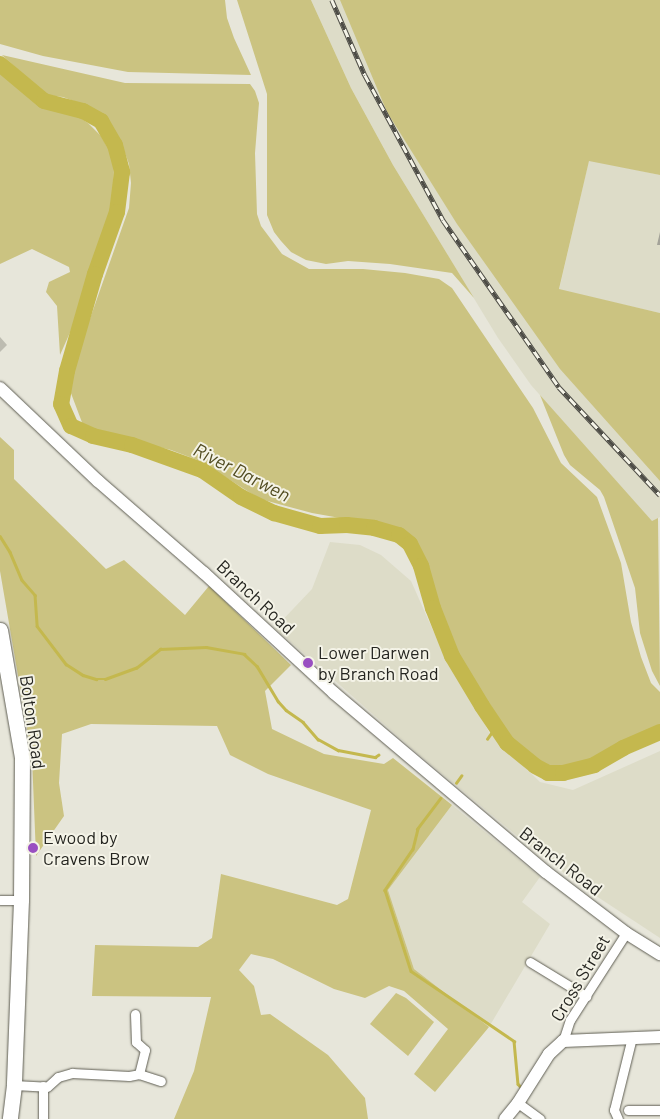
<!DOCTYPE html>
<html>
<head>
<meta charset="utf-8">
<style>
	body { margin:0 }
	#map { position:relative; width:660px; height:1119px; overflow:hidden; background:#e7e6da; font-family:Barlow,sans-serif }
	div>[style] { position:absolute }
	.built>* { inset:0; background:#dddcc8 }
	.green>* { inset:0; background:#cbc381 }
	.stream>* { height:2.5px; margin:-1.25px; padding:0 1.25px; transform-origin:1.25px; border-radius:1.25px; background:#c4b84e }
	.river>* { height:16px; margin:-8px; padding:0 8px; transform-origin:8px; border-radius:8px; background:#c4b84e }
	.roads { filter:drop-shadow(0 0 1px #5f5e53) drop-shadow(0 0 1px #5f5e53) }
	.street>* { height:9px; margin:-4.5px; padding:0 4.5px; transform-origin:4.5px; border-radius:4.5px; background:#fff }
	.secondary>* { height:12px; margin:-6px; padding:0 6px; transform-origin:6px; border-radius:6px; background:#fff }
	.highway>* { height:15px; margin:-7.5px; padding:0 7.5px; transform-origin:7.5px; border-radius:7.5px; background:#fff }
	.rail>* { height:4.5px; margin-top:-2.25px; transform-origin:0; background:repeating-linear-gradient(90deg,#f4f3e7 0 8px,#4d4c46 0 16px); box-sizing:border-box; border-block:1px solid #4d4c46 }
	.wall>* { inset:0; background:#a3a298 }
	.building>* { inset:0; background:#bdbcb1 }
	.dots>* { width:14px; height:14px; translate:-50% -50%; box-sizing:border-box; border:2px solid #f4f3e7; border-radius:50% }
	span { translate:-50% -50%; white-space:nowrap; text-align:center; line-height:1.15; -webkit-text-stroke:4px #f4f3e7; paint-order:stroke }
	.street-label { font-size:18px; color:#252520 }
	.poi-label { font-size:18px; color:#252520 }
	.left { translate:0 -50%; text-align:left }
	.water-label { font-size:19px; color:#514c21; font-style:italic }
</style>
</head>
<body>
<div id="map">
	<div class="built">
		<i style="clip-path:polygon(311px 0,349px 0,660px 459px,660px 517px,652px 522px,531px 385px,498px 338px,393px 165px,351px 88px)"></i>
		<i style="clip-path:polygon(589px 160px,660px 175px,660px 313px,559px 290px)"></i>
		<i style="clip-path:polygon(330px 542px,360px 545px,381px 555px,411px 581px,440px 646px,489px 732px,540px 782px,573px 790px,660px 751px,660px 938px,578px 884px,516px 835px,417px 753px,275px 628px,312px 589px)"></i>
		<i style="clip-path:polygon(452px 805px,540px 877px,522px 902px,550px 924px,489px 1027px,414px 969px,388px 890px)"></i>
	</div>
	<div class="green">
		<i style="clip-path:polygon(0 0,225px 0,227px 18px,234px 38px,251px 75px,128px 72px,43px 56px,0 44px)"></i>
		<i style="clip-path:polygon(237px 0,311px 0,351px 88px,393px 165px,474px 298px,452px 273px,390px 264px,348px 261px,326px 264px,306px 260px,291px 252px,281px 241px,274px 232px,267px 215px,267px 94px)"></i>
		<i style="clip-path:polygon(340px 0,660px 0,660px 175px,589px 161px,559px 289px,660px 313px,660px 481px,560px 369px,457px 224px,387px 112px)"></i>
		<i style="clip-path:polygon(2px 55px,125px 83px,250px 84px,255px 91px,259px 103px,255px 153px,257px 214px,261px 226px,282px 254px,309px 269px,363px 269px,405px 273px,439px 279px,452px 288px,533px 408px,561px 463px,597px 497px,621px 563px,631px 622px,641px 657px,651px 683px,660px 692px,660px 729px,592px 761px,559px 770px,547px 768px,532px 761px,517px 746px,455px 651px,427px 571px,415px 547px,402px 534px,385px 526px,312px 513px,260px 499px,200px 461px,171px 450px,115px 436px,83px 425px,69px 388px,80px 347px,129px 208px,131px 183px,129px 164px,122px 145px,106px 119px,79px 103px,63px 97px,46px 95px)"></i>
		<i style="clip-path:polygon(0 70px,44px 106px,72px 113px,88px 123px,101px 136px,110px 152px,114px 168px,113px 205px,106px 229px,80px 310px,60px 355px,57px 306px,46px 292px,49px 282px,70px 272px,69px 267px,32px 249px,0 264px)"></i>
		<i style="clip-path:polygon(540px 395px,652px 521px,658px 518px,660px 686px,652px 671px,640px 633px,635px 588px,604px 497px,600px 490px,570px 465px,564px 455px)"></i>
		<i style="clip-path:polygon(0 437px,14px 450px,14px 479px,106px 569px,124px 560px,185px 615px,209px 586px,291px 665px,265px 691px,272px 729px,324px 754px,384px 764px,393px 758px,452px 805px,388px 890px,414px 969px,489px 1027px,435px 1092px,414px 1074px,448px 1029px,404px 991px,389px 986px,365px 998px,334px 989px,273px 959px,251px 954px,239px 970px,254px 986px,261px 1015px,270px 1014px,328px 1055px,365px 1098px,368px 1119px,174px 1119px,194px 1071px,211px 997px,92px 996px,95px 945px,198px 947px,212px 938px,221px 874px,337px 905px,348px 899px,371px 810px,268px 774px,230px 755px,217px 726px,91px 724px,62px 734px,59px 783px,64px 816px,36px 856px,32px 757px,0 571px)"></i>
		<i style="clip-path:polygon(396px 993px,406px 998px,434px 1022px,408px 1056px,370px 1024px)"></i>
	</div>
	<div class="stream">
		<i style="left:0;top:536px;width:19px;rotate:58deg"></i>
		<i style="left:10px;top:552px;width:30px;rotate:67deg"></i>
		<i style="left:22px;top:580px;width:20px;rotate:49deg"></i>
		<i style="left:35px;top:595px;width:31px;rotate:86deg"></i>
		<i style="left:37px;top:626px;width:48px;rotate:52.7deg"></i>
		<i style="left:66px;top:664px;width:20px;rotate:33deg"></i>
		<i style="left:83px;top:675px;width:14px;rotate:17deg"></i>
		<i style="left:96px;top:679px;width:9px"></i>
		<i style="left:105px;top:679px;width:33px;rotate:-20deg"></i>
		<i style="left:136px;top:668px;width:31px;rotate:-38deg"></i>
		<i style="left:160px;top:649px;width:46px;rotate:-2.5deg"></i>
		<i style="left:206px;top:647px;width:39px;rotate:10deg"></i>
		<i style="left:244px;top:654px;width:18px;rotate:43deg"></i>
		<i style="left:257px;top:666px;width:41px;rotate:59deg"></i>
		<i style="left:278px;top:701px;width:12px;rotate:48deg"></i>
		<i style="left:286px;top:710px;width:21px;rotate:35deg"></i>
		<i style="left:303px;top:722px;width:23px;rotate:49deg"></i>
		<i style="left:318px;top:739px;width:23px;rotate:29deg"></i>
		<i style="left:338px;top:750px;width:38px;rotate:11deg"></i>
		<i style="left:375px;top:757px;width:4px;rotate:-34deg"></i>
		<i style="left:487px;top:739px;width:16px;rotate:-55deg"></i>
		<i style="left:456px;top:783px;width:9px;rotate:-54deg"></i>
		<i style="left:441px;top:798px;width:39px;rotate:127deg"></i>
		<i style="left:418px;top:829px;width:21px;rotate:104deg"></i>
		<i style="left:413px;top:849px;width:50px;rotate:124.3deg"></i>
		<i style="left:385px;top:890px;width:85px;rotate:72.2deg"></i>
		<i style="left:411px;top:971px;width:125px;rotate:34.2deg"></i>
		<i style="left:514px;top:1041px;width:43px;rotate:84.7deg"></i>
		<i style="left:518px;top:1084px;width:4px;rotate:45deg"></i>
	</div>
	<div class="river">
		<i style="left:0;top:64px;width:57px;rotate:40.1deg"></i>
		<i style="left:44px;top:101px;width:40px;rotate:14.4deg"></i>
		<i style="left:83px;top:111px;width:21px;rotate:29deg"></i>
		<i style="left:101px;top:121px;width:28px;rotate:60deg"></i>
		<i style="left:115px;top:145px;width:28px;rotate:75deg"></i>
		<i style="left:122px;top:172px;width:40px;rotate:97.1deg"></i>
		<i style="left:117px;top:212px;width:66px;rotate:109.5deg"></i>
		<i style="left:95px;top:274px;width:101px;rotate:106.1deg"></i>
		<i style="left:67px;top:371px;width:34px;rotate:100deg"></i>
		<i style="left:61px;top:404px;width:24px;rotate:66deg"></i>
		<i style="left:71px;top:426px;width:24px;rotate:24deg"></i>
		<i style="left:93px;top:436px;width:40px;rotate:13deg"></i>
		<i style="left:132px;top:445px;width:74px;rotate:19.7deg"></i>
		<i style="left:202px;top:470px;width:47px;rotate:34.7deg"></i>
		<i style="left:241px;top:497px;width:37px;rotate:26deg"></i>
		<i style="left:274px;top:513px;width:48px;rotate:15.8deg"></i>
		<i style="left:320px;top:526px;width:27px;rotate:-2deg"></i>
		<i style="left:347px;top:525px;width:27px;rotate:6deg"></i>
		<i style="left:374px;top:528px;width:26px;rotate:16deg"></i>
		<i style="left:399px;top:535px;width:14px;rotate:39deg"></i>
		<i style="left:410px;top:544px;width:25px;rotate:63deg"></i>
		<i style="left:421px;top:566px;width:44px;rotate:74.1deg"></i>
		<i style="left:433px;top:608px;width:52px;rotate:68.4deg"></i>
		<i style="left:452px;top:656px;width:58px;rotate:59deg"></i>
		<i style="left:482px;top:706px;width:45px;rotate:56deg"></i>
		<i style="left:507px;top:743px;width:36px;rotate:39deg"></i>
		<i style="left:535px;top:766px;width:15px;rotate:28deg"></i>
		<i style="left:548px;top:773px;width:15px"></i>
		<i style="left:563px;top:773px;width:32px;rotate:-14deg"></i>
		<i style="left:594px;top:765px;width:34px;rotate:-30deg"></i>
		<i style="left:623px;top:748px;width:40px;rotate:-23.4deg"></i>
	</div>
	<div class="roads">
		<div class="street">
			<i style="left:0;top:900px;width:21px"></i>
			<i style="left:530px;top:962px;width:66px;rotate:31.3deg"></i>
			<i style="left:135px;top:1014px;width:28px;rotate:88deg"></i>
			<i style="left:136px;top:1042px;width:12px;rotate:42deg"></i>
			<i style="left:145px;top:1050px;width:25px;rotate:104deg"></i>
			<i style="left:563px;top:1041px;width:22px;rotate:-72deg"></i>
			<i style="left:570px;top:1020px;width:103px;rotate:-57.2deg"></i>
			<i style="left:14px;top:1085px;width:33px;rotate:3deg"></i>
			<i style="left:47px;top:1087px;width:15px;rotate:-42deg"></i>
			<i style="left:58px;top:1077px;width:15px;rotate:-16deg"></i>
			<i style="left:72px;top:1073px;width:57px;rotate:3deg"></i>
			<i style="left:129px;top:1076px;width:10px;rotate:-11deg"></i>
			<i style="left:139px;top:1074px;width:23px;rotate:18deg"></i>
			<i style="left:518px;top:1103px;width:27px;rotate:36deg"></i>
			<i style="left:628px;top:1110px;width:32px"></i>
			<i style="left:43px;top:1119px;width:33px;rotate:-90deg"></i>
			<i style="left:618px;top:1119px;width:10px;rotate:-114deg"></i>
			<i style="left:614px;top:1110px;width:75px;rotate:-76.1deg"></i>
		</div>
		<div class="secondary">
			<i style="left:0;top:388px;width:135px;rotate:43.5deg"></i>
			<i style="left:98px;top:481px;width:140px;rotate:41deg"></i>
			<i style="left:204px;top:573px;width:177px;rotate:42.7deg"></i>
			<i style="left:334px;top:693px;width:277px;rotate:40.2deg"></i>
			<i style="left:546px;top:872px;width:101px;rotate:37.3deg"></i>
			<i style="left:626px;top:933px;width:40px;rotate:32deg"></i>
			<i style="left:505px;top:1119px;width:21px;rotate:-51deg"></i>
			<i style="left:518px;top:1103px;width:58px;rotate:-57.7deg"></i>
			<i style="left:549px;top:1054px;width:19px;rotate:-43deg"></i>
			<i style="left:563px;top:1041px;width:97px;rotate:-2.4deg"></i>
		</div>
		<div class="highway">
			<i style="left:0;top:630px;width:129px;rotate:80.2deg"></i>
			<i style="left:22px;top:757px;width:143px;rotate:90.4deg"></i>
			<i style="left:21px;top:900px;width:185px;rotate:92.2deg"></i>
			<i style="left:14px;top:1085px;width:34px;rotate:97deg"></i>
		</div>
	</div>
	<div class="rail">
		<i style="left:332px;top:0;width:82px;rotate:66.3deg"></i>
		<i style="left:365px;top:75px;width:165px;rotate:61.7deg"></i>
		<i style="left:443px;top:220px;width:203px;rotate:55.2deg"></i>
		<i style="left:559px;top:387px;width:148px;rotate:46.9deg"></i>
	</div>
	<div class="wall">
		<i style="clip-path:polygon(660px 232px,660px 245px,657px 245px)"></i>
	</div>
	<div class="building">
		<i style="clip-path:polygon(0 337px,7px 345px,0 352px)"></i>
	</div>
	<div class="dots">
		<i style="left:308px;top:663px;background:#994fc1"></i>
		<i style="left:33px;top:848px;background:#994fc1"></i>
	</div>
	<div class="street-label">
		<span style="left:256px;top:597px;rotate:43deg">Branch Road</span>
		<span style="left:33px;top:722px;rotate:82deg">Bolton Road</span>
		<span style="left:561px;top:861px;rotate:38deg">Branch Road</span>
		<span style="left:580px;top:978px;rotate:-59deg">Cross Street</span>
	</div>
	<div class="poi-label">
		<span class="left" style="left:318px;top:663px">Lower Darwen<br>by Branch Road</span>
		<span class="left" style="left:43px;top:848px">Ewood by<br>Cravens Brow</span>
	</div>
	<div class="water-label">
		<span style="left:242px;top:472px;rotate:27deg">River Darwen</span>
	</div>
</div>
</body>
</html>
